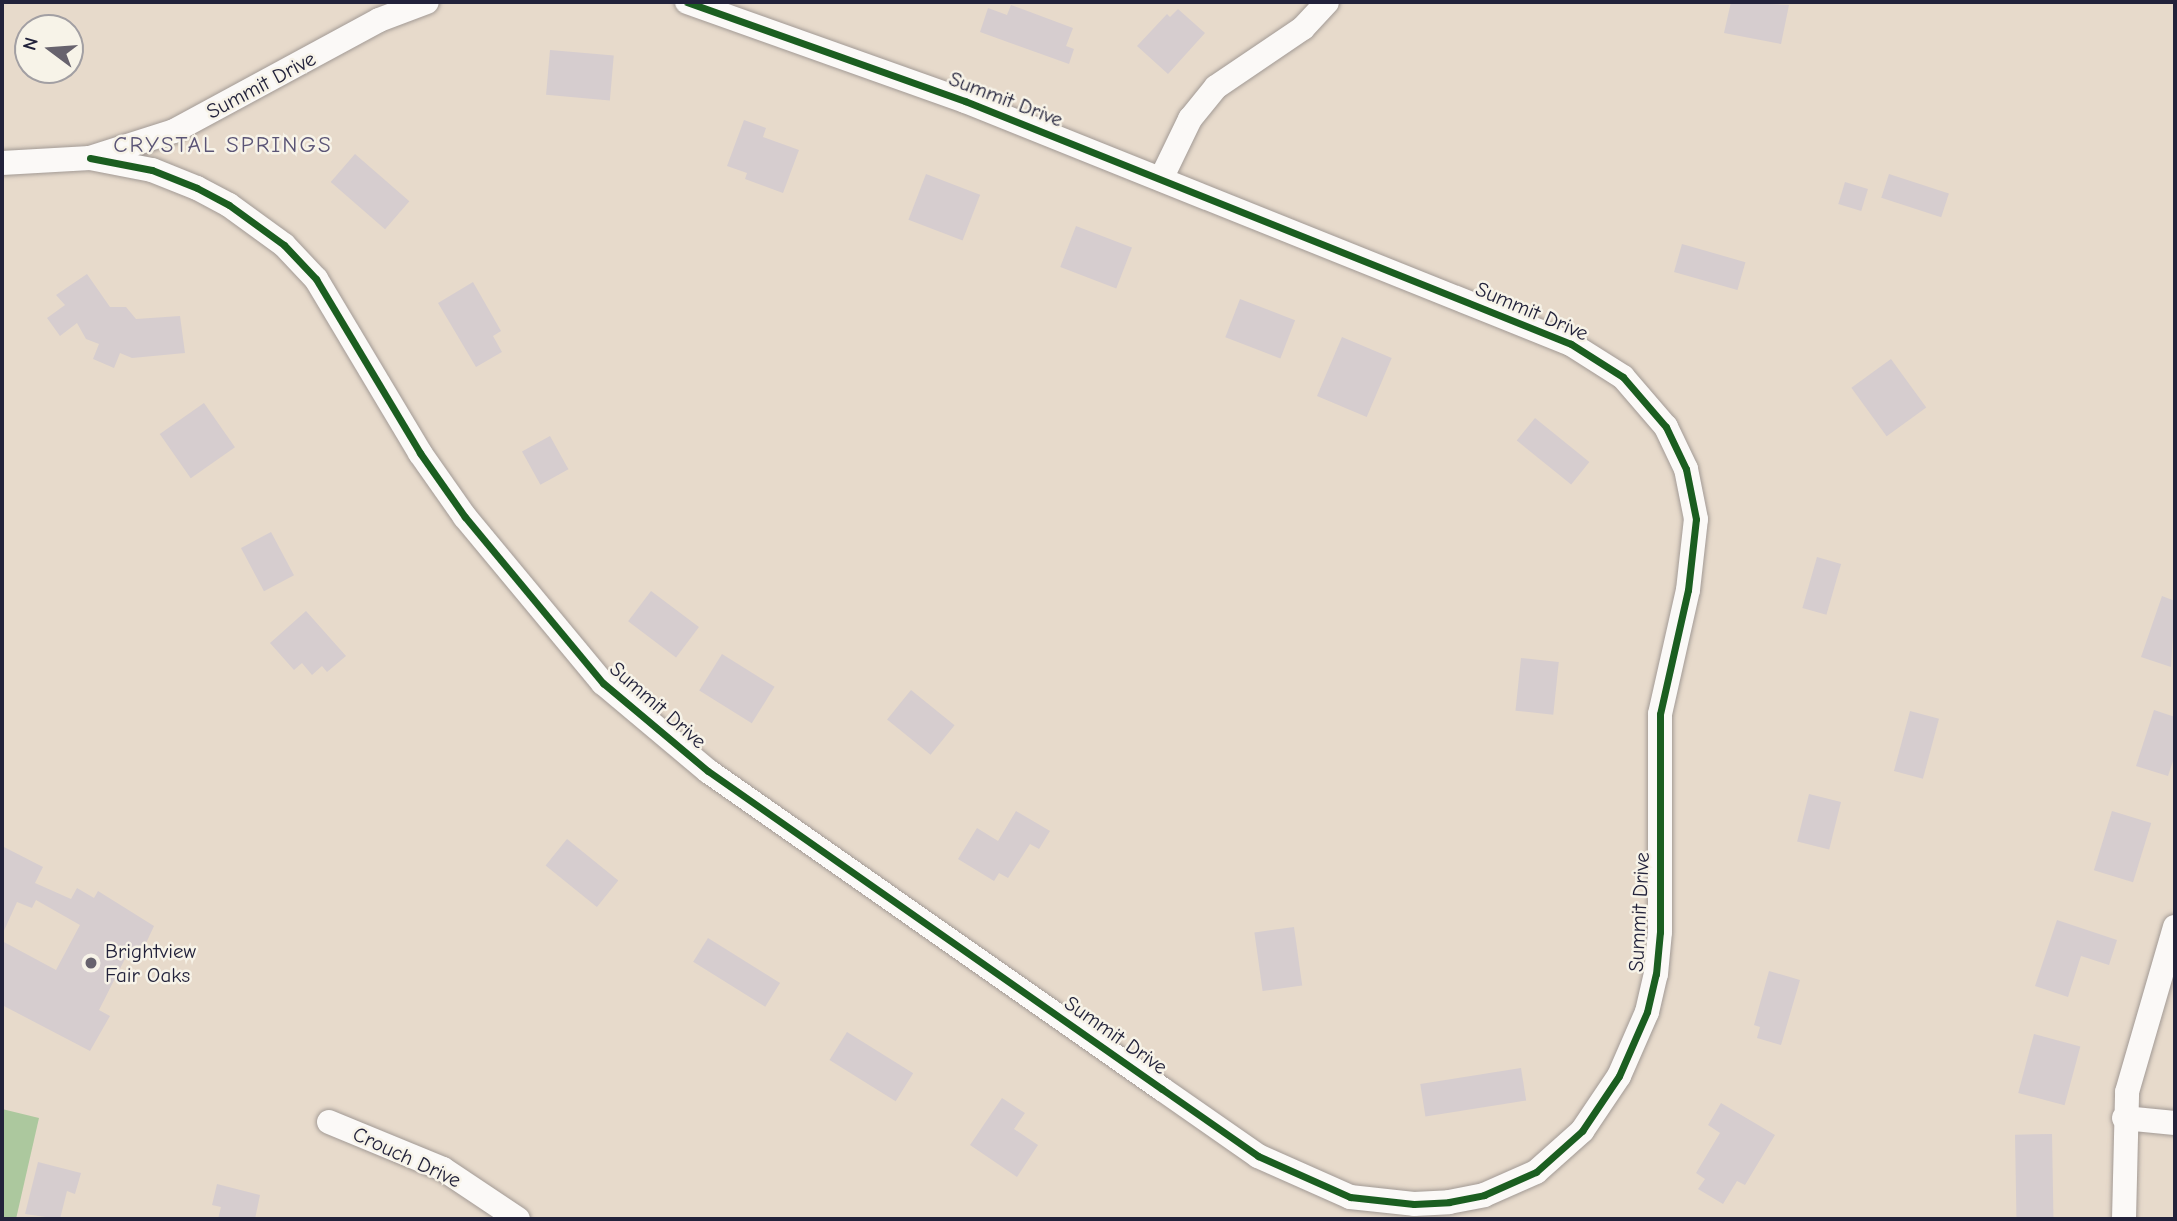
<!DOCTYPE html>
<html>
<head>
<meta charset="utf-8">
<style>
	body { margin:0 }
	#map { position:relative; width:2177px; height:1221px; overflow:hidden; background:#e7dacb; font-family:"Comic Neue",sans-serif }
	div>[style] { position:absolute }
	.forest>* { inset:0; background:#acc89e }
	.building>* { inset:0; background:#d6cdcf; transform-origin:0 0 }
	.roads { filter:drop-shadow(0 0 2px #a29a95) drop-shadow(0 0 2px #a29a95) }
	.minor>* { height:24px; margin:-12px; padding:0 12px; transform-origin:12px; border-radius:12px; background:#fbf9f7 }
	.cycleway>* { height:7px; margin:-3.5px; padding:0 3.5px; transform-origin:3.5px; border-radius:3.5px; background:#1b5e20 }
	.dots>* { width:19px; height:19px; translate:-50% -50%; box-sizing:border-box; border:4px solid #f7f3e8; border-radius:50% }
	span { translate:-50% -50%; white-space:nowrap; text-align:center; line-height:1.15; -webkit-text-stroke:5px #f7f3e8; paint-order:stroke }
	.street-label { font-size:21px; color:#22223b }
	.poi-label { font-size:21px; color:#22223b }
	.left { translate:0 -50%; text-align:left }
	.neighbourhood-label { font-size:23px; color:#5a5476; letter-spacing:2px }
	.frame { position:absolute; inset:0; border:4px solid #22223b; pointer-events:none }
	.north { position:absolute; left:14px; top:14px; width:70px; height:70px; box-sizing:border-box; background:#f7f3e8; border:2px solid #a29fa3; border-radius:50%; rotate:286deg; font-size:19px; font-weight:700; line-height:28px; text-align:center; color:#22223b }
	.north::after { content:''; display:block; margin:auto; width:24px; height:32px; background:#67626d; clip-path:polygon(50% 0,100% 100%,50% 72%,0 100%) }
</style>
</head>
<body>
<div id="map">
	<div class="forest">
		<i style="clip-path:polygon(2px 1109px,39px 1118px,16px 1219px,2px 1219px)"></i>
	</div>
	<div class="building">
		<i style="clip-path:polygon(1731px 2px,1789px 5px,1781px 44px,1724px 33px)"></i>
		<i style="clip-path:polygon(1011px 5px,1073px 28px,1066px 46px,1074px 49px,1069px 64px,980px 32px,988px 8px,1007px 15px)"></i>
		<i style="clip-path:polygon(1178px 9px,1205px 33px,1168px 74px,1137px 46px,1167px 14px,1170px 17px)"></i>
		<i style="left:550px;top:50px;width:64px;height:45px;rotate:5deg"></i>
		<i style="clip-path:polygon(744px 120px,766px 128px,763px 137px,799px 150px,783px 193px,745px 179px,747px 173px,727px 166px)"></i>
		<i style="left:355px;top:154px;width:72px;height:37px;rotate:41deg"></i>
		<i style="left:926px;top:174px;width:58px;height:49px;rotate:21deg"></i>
		<i style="left:1889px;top:174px;width:63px;height:25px;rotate:18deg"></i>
		<i style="left:1845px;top:182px;width:24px;height:23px;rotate:17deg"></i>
		<i style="left:1076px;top:226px;width:60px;height:44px;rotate:21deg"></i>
		<i style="left:1682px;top:244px;width:66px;height:29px;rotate:16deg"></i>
		<i style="clip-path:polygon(87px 274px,110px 307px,126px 307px,136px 319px,180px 316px,185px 353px,132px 358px,120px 353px,114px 368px,93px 359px,99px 344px,86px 339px,77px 323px,60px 336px,47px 318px,65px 305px,56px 295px)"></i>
		<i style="clip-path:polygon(473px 282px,501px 331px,493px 336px,502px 352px,476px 367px,438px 303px)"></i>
		<i style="left:1240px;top:299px;width:59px;height:41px;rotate:21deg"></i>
		<i style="left:1342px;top:337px;width:54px;height:64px;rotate:23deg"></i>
		<i style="left:1891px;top:359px;width:60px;height:49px;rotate:54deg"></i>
		<i style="left:204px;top:403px;width:54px;height:54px;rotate:55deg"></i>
		<i style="left:1535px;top:418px;width:70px;height:29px;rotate:39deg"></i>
		<i style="left:550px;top:436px;width:38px;height:32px;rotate:61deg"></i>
		<i style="left:271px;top:532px;width:49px;height:34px;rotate:62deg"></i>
		<i style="left:1817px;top:557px;width:25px;height:53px;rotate:16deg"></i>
		<i style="left:651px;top:591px;width:60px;height:38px;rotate:37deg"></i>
		<i style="clip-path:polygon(2162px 596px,2175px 601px,2171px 667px,2141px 657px)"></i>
		<i style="clip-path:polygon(306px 611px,346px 656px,327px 672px,322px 666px,312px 675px,302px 663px,294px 670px,270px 643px)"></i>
		<i style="left:722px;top:654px;width:62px;height:43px;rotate:32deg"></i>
		<i style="left:1521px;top:658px;width:38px;height:53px;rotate:6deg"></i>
		<i style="left:911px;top:690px;width:56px;height:38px;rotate:39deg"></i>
		<i style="clip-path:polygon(2154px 710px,2175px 717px,2175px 755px,2168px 776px,2136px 766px)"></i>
		<i style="left:1910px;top:711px;width:30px;height:62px;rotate:15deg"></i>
		<i style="left:1809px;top:794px;width:33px;height:49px;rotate:14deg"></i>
		<i style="clip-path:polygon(1016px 811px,1050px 831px,1039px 849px,1030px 844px,1008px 878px,999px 873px,994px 881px,958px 859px,977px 828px,998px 841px)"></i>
		<i style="left:2112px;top:811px;width:41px;height:62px;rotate:17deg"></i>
		<i style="left:567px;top:839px;width:66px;height:34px;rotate:39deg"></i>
		<i style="clip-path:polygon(2px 846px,43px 867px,35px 883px,71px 899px,77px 888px,94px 898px,98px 891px,154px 926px,140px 956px,129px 951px,99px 1010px,110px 1016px,90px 1051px,2px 1005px,2px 941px,56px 970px,80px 925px,36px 900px,32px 908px,17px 902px,2px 935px)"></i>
		<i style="clip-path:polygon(2057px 920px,2117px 940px,2109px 965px,2081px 956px,2068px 997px,2035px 986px)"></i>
		<i style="left:1294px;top:927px;width:59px;height:40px;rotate:82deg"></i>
		<i style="left:708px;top:938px;width:85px;height:28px;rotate:32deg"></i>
		<i style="clip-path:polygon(1769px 971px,1800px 980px,1781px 1045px,1757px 1038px,1760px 1027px,1754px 1025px)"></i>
		<i style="left:847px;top:1032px;width:78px;height:33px;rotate:32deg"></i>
		<i style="left:2034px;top:1034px;width:48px;height:61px;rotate:15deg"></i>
		<i style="left:1521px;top:1068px;width:33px;height:102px;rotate:81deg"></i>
		<i style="clip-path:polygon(1002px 1098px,1025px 1113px,1014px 1129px,1038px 1145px,1017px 1177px,970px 1145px)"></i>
		<i style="clip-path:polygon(1721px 1103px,1775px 1135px,1745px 1185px,1737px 1181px,1723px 1204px,1698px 1189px,1705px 1179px,1696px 1173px,1720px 1133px,1708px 1125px)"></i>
		<i style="left:2052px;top:1134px;width:85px;height:37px;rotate:89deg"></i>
		<i style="clip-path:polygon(38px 1162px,81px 1173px,75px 1194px,67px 1191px,60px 1219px,25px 1214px)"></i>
		<i style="clip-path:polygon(217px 1184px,260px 1195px,255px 1219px,218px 1219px,221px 1207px,212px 1205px)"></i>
	</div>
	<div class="roads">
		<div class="minor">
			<i style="left:90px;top:158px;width:63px;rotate:11deg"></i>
			<i style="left:152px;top:170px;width:48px;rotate:21.8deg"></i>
			<i style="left:197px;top:188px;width:36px;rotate:28deg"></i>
			<i style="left:229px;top:205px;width:68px;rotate:36deg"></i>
			<i style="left:284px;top:245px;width:47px;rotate:46.7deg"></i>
			<i style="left:316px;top:279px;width:203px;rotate:59.1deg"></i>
			<i style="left:420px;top:453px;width:78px;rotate:54.9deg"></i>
			<i style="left:465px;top:517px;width:216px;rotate:50.3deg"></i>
			<i style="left:603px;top:683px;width:137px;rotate:40deg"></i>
			<i style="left:708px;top:771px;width:554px;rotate:35.01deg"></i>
			<i style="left:1162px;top:1089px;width:117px;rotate:34.9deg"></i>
			<i style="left:1258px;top:1156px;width:101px;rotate:24deg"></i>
			<i style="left:1350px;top:1197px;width:64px;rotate:6.2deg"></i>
			<i style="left:1414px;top:1204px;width:35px;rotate:-3deg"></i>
			<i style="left:1449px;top:1202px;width:36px;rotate:-11deg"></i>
			<i style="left:1484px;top:1195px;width:57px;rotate:-23.9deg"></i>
			<i style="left:1536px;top:1172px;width:62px;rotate:-41.7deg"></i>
			<i style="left:1582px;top:1131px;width:66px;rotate:-56.1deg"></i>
			<i style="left:1619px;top:1076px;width:70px;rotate:-66.4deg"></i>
			<i style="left:1647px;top:1012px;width:39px;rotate:-77deg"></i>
			<i style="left:1656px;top:974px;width:42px;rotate:-84.6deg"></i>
			<i style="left:1660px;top:932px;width:218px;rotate:-90deg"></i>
			<i style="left:1660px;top:714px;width:127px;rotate:-77.3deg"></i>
			<i style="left:1688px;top:590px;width:71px;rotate:-83.6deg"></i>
			<i style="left:1696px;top:519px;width:51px;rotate:-101.3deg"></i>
			<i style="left:1686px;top:469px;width:47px;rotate:-115.5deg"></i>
			<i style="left:1666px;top:427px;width:66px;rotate:-130.7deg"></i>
			<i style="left:1623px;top:377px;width:62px;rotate:-147.6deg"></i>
			<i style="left:1571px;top:344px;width:653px;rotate:-158.15deg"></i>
			<i style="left:965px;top:101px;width:295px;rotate:-160.4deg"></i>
			<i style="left:2px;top:163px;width:88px;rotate:-3.3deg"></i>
			<i style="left:90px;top:158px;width:88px;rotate:-17.8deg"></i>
			<i style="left:174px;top:131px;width:233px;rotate:-28.4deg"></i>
			<i style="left:379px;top:20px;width:51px;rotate:-20.6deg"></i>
			<i style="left:1161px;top:179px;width:67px;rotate:-64.2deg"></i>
			<i style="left:1190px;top:119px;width:41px;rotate:-50.9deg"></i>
			<i style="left:1216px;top:87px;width:105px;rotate:-34.1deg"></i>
			<i style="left:1303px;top:28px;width:35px;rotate:-47deg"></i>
			<i style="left:2124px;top:1118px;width:51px;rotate:5.6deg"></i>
			<i style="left:329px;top:1122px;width:123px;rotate:22.4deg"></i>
			<i style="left:443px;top:1169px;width:90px;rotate:33.7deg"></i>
			<i style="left:2124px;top:1219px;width:127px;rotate:-88.6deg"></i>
			<i style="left:2127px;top:1092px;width:172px;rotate:-73.8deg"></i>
		</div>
	</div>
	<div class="cycleway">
		<i style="left:90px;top:158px;width:63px;rotate:11deg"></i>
		<i style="left:152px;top:170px;width:48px;rotate:21.8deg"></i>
		<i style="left:197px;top:188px;width:36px;rotate:28deg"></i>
		<i style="left:229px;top:205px;width:68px;rotate:36deg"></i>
		<i style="left:284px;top:245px;width:47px;rotate:46.7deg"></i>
		<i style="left:316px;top:279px;width:203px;rotate:59.1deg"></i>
		<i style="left:420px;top:453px;width:78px;rotate:54.9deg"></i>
		<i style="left:465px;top:517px;width:216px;rotate:50.3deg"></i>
		<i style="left:603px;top:683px;width:137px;rotate:40deg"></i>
		<i style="left:708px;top:771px;width:554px;rotate:35.01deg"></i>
		<i style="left:1162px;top:1089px;width:117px;rotate:34.9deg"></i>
		<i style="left:1258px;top:1156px;width:101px;rotate:24deg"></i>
		<i style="left:1350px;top:1197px;width:64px;rotate:6.2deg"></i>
		<i style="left:1414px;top:1204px;width:35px;rotate:-3deg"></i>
		<i style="left:1449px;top:1202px;width:36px;rotate:-11deg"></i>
		<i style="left:1484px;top:1195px;width:57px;rotate:-23.9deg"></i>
		<i style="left:1536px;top:1172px;width:62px;rotate:-41.7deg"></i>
		<i style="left:1582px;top:1131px;width:66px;rotate:-56.1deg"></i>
		<i style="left:1619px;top:1076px;width:70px;rotate:-66.4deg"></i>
		<i style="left:1647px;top:1012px;width:39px;rotate:-77deg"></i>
		<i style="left:1656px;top:974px;width:42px;rotate:-84.6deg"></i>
		<i style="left:1660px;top:932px;width:218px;rotate:-90deg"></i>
		<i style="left:1660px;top:714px;width:127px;rotate:-77.3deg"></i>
		<i style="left:1688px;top:590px;width:71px;rotate:-83.6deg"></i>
		<i style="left:1696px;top:519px;width:51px;rotate:-101.3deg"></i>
		<i style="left:1686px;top:469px;width:47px;rotate:-115.5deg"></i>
		<i style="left:1666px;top:427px;width:66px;rotate:-130.7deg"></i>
		<i style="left:1623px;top:377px;width:62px;rotate:-147.6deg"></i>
		<i style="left:1571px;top:344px;width:653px;rotate:-158.15deg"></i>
		<i style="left:965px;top:101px;width:295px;rotate:-160.4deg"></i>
	</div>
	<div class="dots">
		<i style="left:91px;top:963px;background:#67626d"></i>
	</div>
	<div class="street-label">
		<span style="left:261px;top:85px;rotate:-28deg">Summit Drive</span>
		<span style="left:1006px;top:99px;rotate:21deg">Summit Drive</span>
		<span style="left:1532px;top:311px;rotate:23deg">Summit Drive</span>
		<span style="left:658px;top:705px;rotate:41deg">Summit Drive</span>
		<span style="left:1639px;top:912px;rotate:-87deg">Summit Drive</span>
		<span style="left:1116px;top:1035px;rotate:35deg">Summit Drive</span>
		<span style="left:407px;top:1157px;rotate:25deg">Crouch Drive</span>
	</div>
	<div class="poi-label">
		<span class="left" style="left:105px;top:963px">Brightview<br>Fair Oaks</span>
	</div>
	<div class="neighbourhood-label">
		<span style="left:223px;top:145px">CRYSTAL SPRINGS</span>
	</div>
	<div class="frame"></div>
	<div class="north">N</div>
</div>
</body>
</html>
